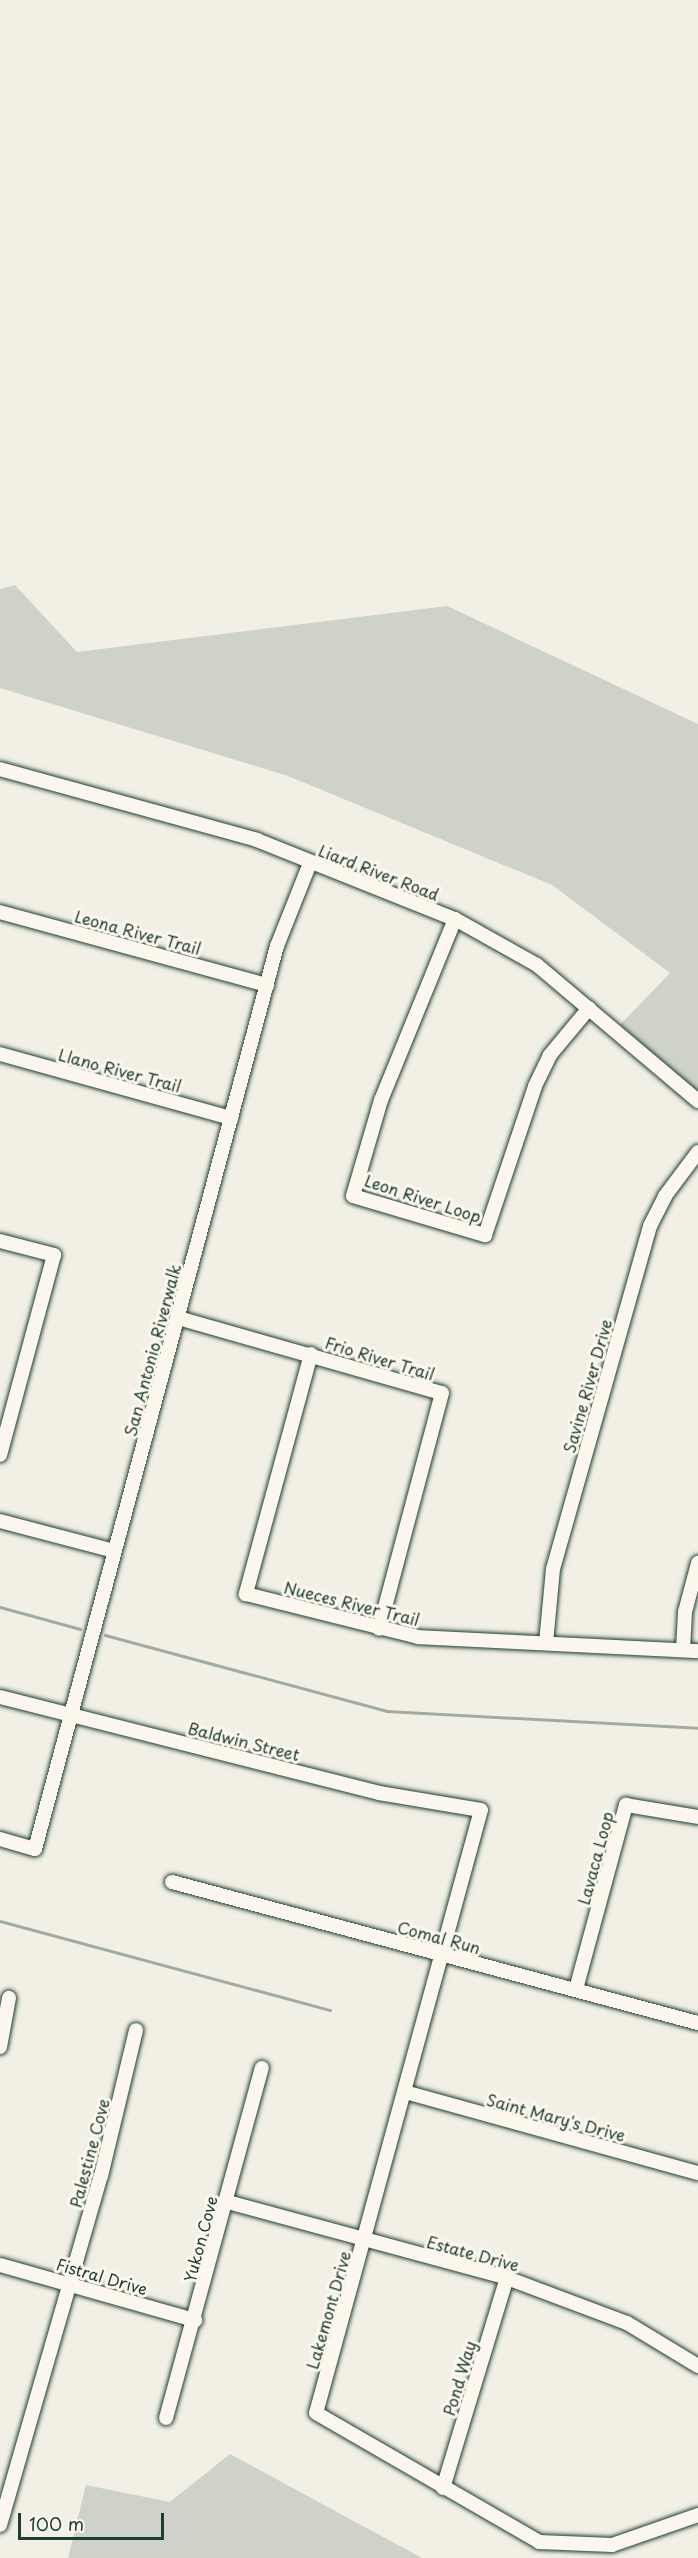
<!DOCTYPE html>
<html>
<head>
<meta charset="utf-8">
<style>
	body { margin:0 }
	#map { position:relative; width:698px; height:2558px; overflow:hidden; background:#f2f0e5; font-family:"Playpen Sans",sans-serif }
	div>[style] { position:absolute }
	.green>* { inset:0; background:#cfd2c8 }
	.stream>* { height:3px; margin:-1.5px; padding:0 1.5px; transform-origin:1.5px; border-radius:1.5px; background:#a2aba1 }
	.roads { filter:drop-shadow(0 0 2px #1f3d34) drop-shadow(0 0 2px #1f3d34) }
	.minor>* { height:14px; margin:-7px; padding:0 7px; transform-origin:7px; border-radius:7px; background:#fbf7ec }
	span { translate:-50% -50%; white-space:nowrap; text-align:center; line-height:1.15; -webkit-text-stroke:6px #fbf7ec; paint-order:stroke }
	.street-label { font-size:16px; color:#1f3d34 }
	.scale { position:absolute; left:18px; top:2513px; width:146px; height:27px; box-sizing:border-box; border:3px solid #1f3d34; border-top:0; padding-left:8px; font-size:18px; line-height:21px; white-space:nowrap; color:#1f3d34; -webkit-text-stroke:4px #fbf7ec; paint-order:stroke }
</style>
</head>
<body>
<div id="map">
	<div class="green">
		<i style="clip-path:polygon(15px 585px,77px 652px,447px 606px,698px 724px,698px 1093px,620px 1025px,670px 973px,552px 885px,288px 776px,0 688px,0 589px)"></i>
		<i style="clip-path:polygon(230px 2454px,422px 2558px,68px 2558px,86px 2485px,170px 2502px)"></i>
	</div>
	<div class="stream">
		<i style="left:0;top:1607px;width:83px;rotate:15.4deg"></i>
		<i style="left:105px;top:1635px;width:292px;rotate:15.1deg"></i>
		<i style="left:387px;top:1711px;width:311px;rotate:3.1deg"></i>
		<i style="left:0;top:1921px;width:342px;rotate:15.1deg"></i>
	</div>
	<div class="roads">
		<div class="minor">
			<i style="left:0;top:769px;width:267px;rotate:15.4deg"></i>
			<i style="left:257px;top:840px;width:213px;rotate:21.8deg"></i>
			<i style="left:455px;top:919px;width:94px;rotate:29.3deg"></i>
			<i style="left:537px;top:965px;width:211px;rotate:40.2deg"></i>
			<i style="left:0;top:912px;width:277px;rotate:15.3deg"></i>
			<i style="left:455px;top:919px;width:196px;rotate:112.2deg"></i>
			<i style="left:381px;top:1100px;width:100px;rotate:106.3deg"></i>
			<i style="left:353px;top:1196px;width:138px;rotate:16.5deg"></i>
			<i style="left:485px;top:1235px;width:157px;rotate:-71.4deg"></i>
			<i style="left:535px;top:1086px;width:34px;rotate:-64deg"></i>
			<i style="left:550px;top:1055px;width:61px;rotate:-50.3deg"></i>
			<i style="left:0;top:1054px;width:240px;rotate:15.5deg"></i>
			<i style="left:0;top:1241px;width:56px;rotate:14.5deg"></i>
			<i style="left:54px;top:1255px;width:207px;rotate:105.1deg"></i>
			<i style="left:178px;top:1318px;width:274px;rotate:15.9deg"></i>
			<i style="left:442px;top:1393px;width:244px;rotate:104.9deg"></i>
			<i style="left:311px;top:1354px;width:249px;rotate:105.2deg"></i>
			<i style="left:246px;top:1594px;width:177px;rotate:14deg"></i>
			<i style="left:418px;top:1637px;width:280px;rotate:2.9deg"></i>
			<i style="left:0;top:1521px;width:118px;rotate:14.7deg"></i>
			<i style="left:546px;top:1643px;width:74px;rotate:-84.6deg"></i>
			<i style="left:553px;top:1569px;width:356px;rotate:-74.2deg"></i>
			<i style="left:650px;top:1226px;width:34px;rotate:-63deg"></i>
			<i style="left:665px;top:1196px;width:55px;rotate:-53.1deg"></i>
			<i style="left:683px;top:1650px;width:38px;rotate:-87deg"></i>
			<i style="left:685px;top:1612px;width:51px;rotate:-75.1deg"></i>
			<i style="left:0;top:1697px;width:391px;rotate:14.2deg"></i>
			<i style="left:379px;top:1793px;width:103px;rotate:9.5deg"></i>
			<i style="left:481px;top:1810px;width:625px;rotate:105.3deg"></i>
			<i style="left:316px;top:2413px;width:258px;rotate:30deg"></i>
			<i style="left:539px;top:2542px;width:73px;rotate:2.4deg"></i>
			<i style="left:612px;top:2545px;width:91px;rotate:-19.2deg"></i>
			<i style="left:0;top:1839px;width:36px;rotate:16deg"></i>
			<i style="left:35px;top:1849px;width:935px;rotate:-75deg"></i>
			<i style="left:277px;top:946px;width:89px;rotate:-68.3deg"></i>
			<i style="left:172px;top:1882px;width:545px;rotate:15.01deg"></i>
			<i style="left:576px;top:1989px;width:191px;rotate:-74.8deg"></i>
			<i style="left:626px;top:1805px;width:73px;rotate:9.5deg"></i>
			<i style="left:0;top:2047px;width:50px;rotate:-79.6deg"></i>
			<i style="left:405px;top:2092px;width:304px;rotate:15.5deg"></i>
			<i style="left:228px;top:2202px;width:289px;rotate:15.2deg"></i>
			<i style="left:507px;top:2278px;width:128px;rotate:20.6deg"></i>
			<i style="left:627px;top:2323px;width:83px;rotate:31.2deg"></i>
			<i style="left:0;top:2265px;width:203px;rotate:15.8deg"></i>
			<i style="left:166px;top:2418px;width:363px;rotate:-74.7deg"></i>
			<i style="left:443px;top:2488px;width:220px;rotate:-73.1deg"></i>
			<i style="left:0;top:2525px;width:363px;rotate:-73.9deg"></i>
			<i style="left:101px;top:2176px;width:150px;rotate:-76.5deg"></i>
		</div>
	</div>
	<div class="street-label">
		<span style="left:379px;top:872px;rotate:21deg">Liard River Road</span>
		<span style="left:138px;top:932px;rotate:15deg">Leona River Trail</span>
		<span style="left:120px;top:1070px;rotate:15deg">Llano River Trail</span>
		<span style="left:423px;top:1198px;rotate:18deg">Leon River Loop</span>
		<span style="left:152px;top:1350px;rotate:-75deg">San Antonio Riverwalk</span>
		<span style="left:380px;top:1358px;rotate:17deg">Frio River Trail</span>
		<span style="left:587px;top:1386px;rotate:-74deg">Savine River Drive</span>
		<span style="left:352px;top:1603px;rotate:14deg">Nueces River Trail</span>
		<span style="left:244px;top:1741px;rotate:14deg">Baldwin Street</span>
		<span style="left:595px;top:1858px;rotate:-75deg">Lavaca Loop</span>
		<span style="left:439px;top:1937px;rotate:15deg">Comal Run</span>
		<span style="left:556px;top:2117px;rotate:15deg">Saint Mary's Drive</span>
		<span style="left:89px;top:2153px;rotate:-75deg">Palestine Cove</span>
		<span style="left:200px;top:2239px;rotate:-75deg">Yukon Cove</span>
		<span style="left:473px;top:2253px;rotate:15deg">Estate Drive</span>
		<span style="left:102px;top:2276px;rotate:16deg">Fistral Drive</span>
		<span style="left:328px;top:2310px;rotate:-74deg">Lakemont Drive</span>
		<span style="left:459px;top:2378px;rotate:-73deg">Pond Way</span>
	</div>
	<div class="scale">100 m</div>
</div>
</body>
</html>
